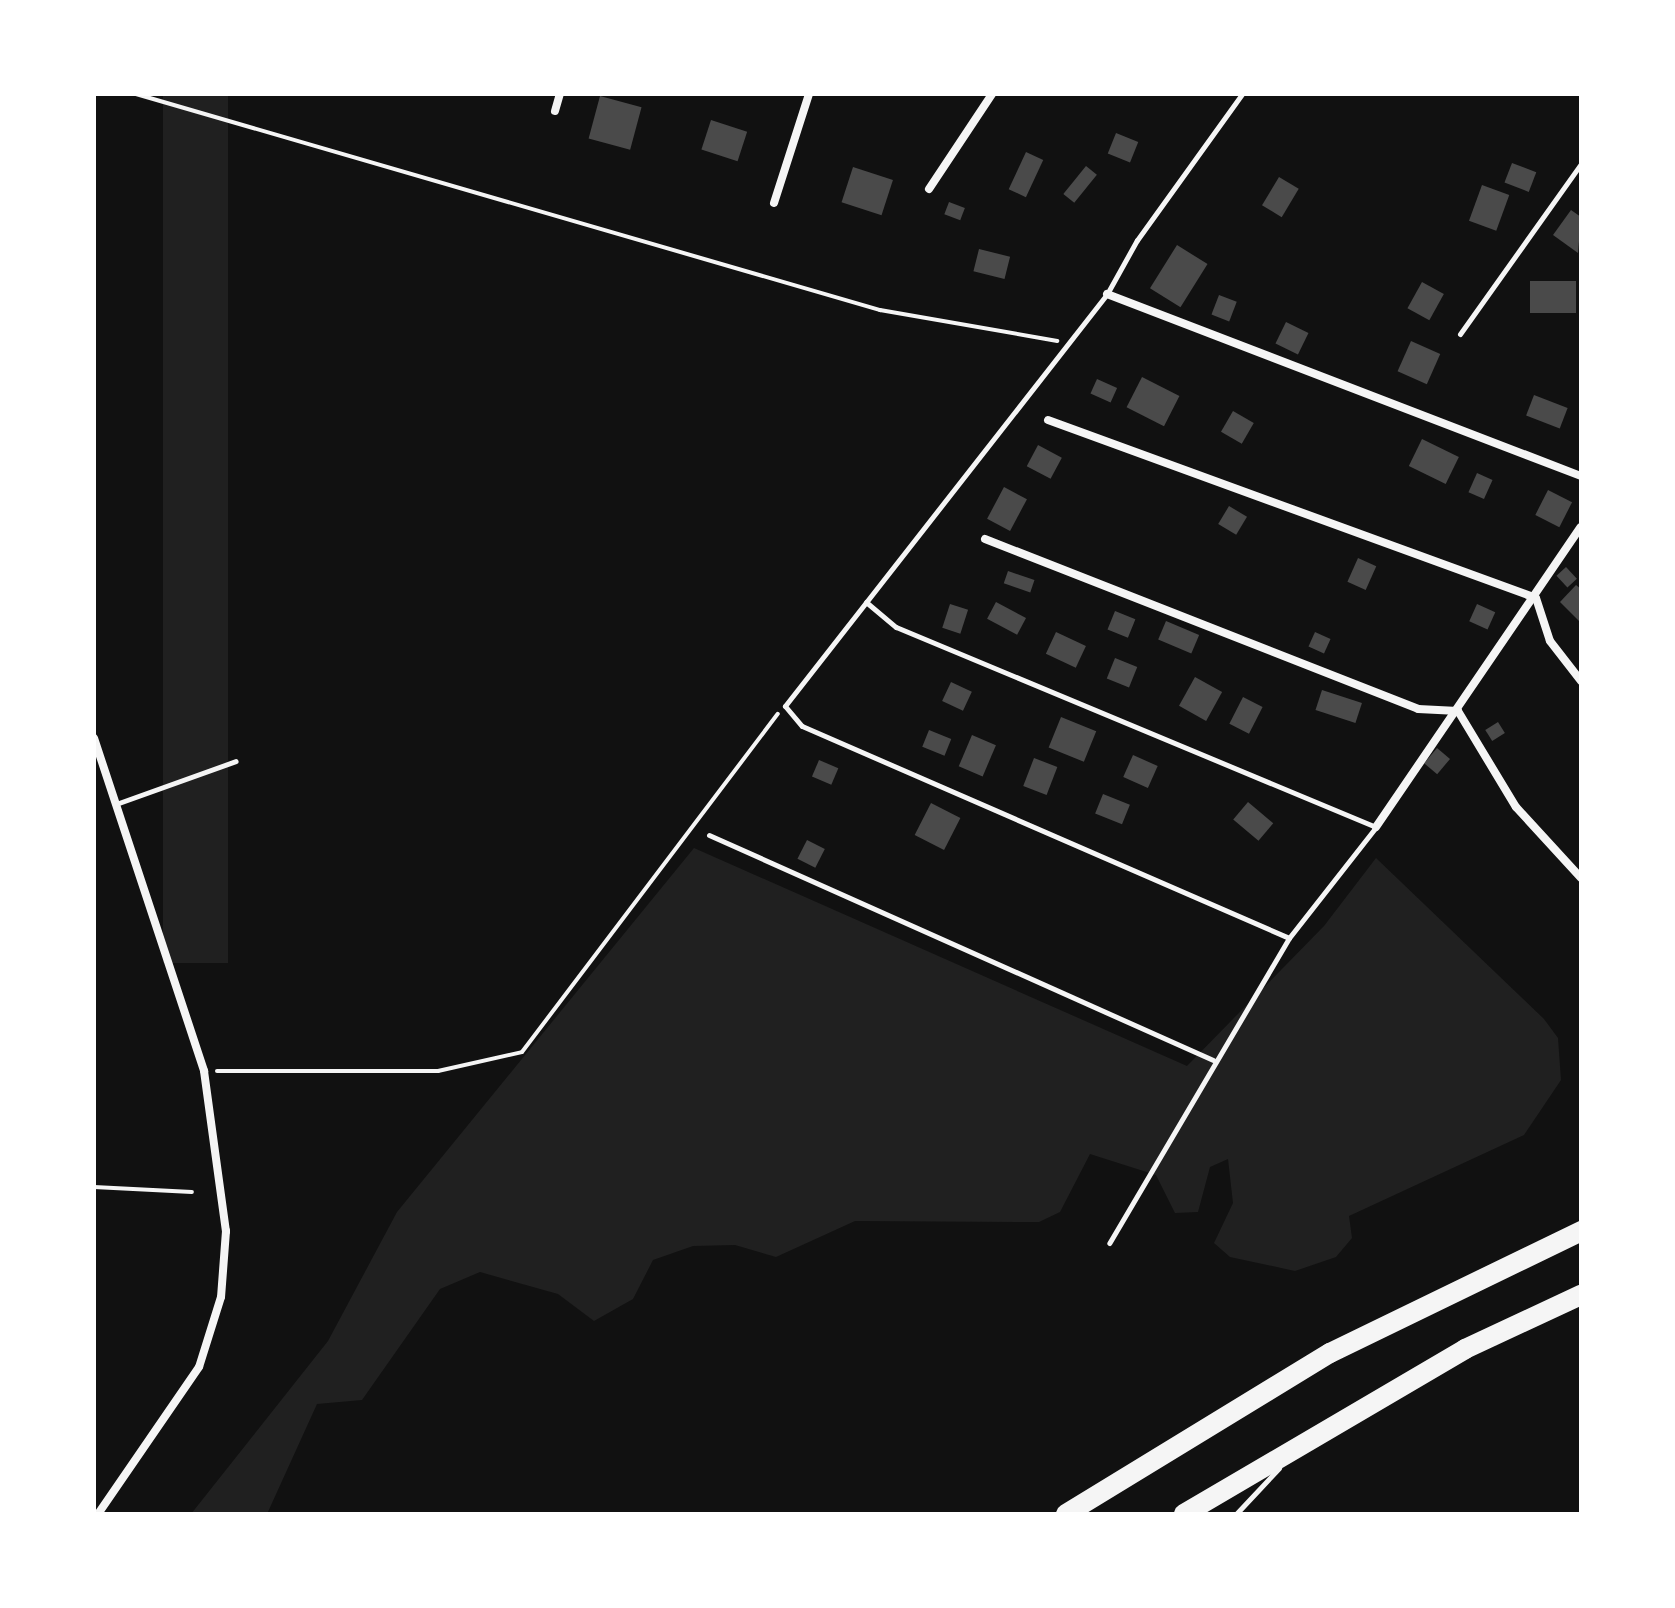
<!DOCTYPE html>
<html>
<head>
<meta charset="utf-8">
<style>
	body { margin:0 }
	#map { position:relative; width:1675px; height:1608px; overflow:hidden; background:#111; font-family:Montserrat,sans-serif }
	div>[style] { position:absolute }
	.green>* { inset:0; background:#202020; transform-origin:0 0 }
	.building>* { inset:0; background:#4a4a4a; transform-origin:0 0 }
	.path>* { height:4px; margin:-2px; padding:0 2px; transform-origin:2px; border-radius:2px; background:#f5f5f5 }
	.service>* { height:5px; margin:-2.5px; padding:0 2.5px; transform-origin:2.5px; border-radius:2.5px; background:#f5f5f5 }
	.minor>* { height:8px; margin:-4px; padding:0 4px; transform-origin:4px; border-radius:4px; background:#f5f5f5 }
	.motorway>* { height:20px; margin:-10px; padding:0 10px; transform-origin:10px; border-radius:10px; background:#f5f5f5 }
	span { translate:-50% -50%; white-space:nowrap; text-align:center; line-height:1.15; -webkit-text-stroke:8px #fff; paint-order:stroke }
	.frame { position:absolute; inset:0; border:96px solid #fff; pointer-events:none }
</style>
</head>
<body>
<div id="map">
	<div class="green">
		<i style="left:163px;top:94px;width:65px;height:869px"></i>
		<i style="clip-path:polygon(694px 848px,1187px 1066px,1324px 926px,1376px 858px,1544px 1019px,1558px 1038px,1561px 1080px,1524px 1135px,1349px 1216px,1352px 1238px,1336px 1257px,1295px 1271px,1230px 1257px,1214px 1243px,1233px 1203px,1228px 1159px,1210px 1167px,1198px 1212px,1175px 1213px,1156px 1175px,1090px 1154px,1060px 1212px,1039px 1222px,855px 1221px,776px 1257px,735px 1245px,693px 1246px,653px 1260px,633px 1299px,594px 1321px,558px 1294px,480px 1272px,440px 1289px,362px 1400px,317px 1404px,267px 1514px,191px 1514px,328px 1341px,397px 1212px)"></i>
	</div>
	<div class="building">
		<i style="left:600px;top:96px;width:43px;height:44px;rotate:15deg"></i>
		<i style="left:711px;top:120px;width:38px;height:31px;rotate:18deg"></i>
		<i style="left:1116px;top:133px;width:24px;height:22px;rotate:22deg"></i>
		<i style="left:1026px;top:152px;width:19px;height:41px;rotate:25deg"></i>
		<i style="left:1512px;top:163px;width:26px;height:21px;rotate:21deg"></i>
		<i style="left:1086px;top:166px;width:14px;height:36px;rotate:39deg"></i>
		<i style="left:853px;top:167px;width:42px;height:37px;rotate:18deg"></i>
		<i style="left:1279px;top:177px;width:23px;height:33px;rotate:31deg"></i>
		<i style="left:1482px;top:185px;width:29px;height:38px;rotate:20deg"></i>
		<i style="left:949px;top:202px;width:17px;height:13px;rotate:21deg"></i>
		<i style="clip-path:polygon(1571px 210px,1581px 217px,1578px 253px,1553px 235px)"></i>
		<i style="left:1177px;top:245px;width:36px;height:51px;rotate:32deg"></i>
		<i style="left:979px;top:249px;width:32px;height:23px;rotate:14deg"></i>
		<i style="left:1530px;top:281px;width:46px;height:32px"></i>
		<i style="left:1422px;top:282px;width:25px;height:30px;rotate:29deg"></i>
		<i style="left:1219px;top:295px;width:19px;height:21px;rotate:21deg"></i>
		<i style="left:1286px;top:322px;width:25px;height:24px;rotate:26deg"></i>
		<i style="left:1411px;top:341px;width:32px;height:33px;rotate:24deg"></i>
		<i style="left:1142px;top:377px;width:42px;height:34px;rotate:27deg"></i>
		<i style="left:1097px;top:379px;width:22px;height:16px;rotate:24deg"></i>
		<i style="left:1534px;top:395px;width:36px;height:22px;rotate:21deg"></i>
		<i style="left:1233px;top:411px;width:24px;height:24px;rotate:30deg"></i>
		<i style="left:1422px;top:439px;width:41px;height:30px;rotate:26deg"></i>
		<i style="left:1038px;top:445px;width:27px;height:24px;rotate:28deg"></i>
		<i style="left:1477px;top:473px;width:17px;height:21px;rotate:24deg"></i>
		<i style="left:1004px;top:487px;width:26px;height:36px;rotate:28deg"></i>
		<i style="left:1548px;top:490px;width:27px;height:28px;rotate:27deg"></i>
		<i style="left:1229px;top:506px;width:21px;height:21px;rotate:31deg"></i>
		<i style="left:1358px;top:558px;width:20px;height:26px;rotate:24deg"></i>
		<i style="left:1566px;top:567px;width:16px;height:13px;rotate:47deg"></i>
		<i style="left:1008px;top:571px;width:28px;height:13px;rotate:19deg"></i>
		<i style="clip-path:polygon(1576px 585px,1581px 589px,1581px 623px,1560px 602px)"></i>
		<i style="left:996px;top:602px;width:34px;height:19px;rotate:28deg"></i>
		<i style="left:950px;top:604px;width:19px;height:25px;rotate:18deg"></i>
		<i style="left:1477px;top:604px;width:20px;height:19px;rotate:24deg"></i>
		<i style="left:1115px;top:611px;width:22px;height:20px;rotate:22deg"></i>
		<i style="left:1166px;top:621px;width:36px;height:20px;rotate:23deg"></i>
		<i style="left:1056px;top:632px;width:33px;height:24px;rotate:25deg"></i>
		<i style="left:1315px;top:632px;width:17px;height:16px;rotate:24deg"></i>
		<i style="left:1115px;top:658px;width:24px;height:22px;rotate:22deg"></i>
		<i style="left:1195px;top:677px;width:31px;height:33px;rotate:29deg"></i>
		<i style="left:951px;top:682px;width:23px;height:21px;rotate:25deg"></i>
		<i style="left:1322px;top:690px;width:42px;height:21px;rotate:18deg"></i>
		<i style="left:1243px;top:697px;width:22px;height:30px;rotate:27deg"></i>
		<i style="left:1061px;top:717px;width:38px;height:33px;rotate:22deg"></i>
		<i style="left:1498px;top:722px;width:13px;height:15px;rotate:58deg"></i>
		<i style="left:929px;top:730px;width:24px;height:18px;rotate:22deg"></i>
		<i style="left:972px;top:735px;width:26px;height:34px;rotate:23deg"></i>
		<i style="left:1437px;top:748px;width:17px;height:20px;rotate:40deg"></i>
		<i style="left:1133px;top:755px;width:27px;height:24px;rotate:24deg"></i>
		<i style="left:1034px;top:758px;width:25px;height:30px;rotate:21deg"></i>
		<i style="left:819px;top:760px;width:21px;height:18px;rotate:23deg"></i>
		<i style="left:1103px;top:794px;width:29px;height:21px;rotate:22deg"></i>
		<i style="left:1248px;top:802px;width:33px;height:23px;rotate:40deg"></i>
		<i style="left:931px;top:803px;width:33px;height:36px;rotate:27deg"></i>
		<i style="left:807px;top:840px;width:20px;height:21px;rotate:27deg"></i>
	</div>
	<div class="path">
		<i style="left:136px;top:94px;width:775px;rotate:16.19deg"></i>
		<i style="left:880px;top:310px;width:180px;rotate:9.9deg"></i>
		<i style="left:217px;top:1071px;width:221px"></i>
		<i style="left:438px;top:1071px;width:86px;rotate:-12.7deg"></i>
		<i style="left:522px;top:1052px;width:424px;rotate:-52.9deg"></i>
		<i style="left:94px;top:1187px;width:98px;rotate:2.9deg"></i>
	</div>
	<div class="service">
		<i style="left:1242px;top:94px;width:180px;rotate:125.7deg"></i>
		<i style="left:1137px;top:240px;width:62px;rotate:119.1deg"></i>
		<i style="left:1107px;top:294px;width:523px;rotate:128.01deg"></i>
		<i style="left:785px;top:706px;width:26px;rotate:50deg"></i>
		<i style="left:802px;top:726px;width:531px;rotate:23.52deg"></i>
		<i style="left:1460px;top:334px;width:209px;rotate:-54.6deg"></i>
		<i style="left:866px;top:602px;width:39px;rotate:40deg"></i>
		<i style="left:896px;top:627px;width:520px;rotate:22.62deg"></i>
		<i style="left:1376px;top:827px;width:141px;rotate:128.1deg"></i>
		<i style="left:1289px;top:938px;width:354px;rotate:120.5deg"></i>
		<i style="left:116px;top:804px;width:127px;rotate:-19.7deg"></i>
		<i style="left:709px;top:835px;width:552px;rotate:24.06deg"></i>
		<i style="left:1236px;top:1514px;width:63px;rotate:-46.9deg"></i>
	</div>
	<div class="minor">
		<i style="left:555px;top:111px;width:18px;rotate:-74deg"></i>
		<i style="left:929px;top:189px;width:114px;rotate:-56.4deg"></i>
		<i style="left:774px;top:203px;width:114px;rotate:-72.2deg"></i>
		<i style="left:1107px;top:294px;width:508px;rotate:21.01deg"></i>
		<i style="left:1048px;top:420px;width:519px;rotate:20.04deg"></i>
		<i style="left:1536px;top:598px;width:45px;rotate:72deg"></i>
		<i style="left:1550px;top:641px;width:51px;rotate:52.2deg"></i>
		<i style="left:985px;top:539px;width:465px;rotate:21.4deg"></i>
		<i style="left:1418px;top:709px;width:40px;rotate:2.9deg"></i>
		<i style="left:1458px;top:711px;width:112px;rotate:58.9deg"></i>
		<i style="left:1516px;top:807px;width:96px;rotate:47.5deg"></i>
		<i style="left:94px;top:738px;width:351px;rotate:71.7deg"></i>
		<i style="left:204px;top:1071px;width:162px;rotate:82.2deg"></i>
		<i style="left:226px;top:1231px;width:66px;rotate:94.3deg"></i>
		<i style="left:221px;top:1297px;width:73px;rotate:107.4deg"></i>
		<i style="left:199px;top:1367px;width:178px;rotate:124.5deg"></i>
		<i style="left:1376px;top:827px;width:363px;rotate:-55.7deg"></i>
	</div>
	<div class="motorway">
		<i style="left:1066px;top:1514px;width:309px;rotate:-31.4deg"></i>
		<i style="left:1330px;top:1353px;width:279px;rotate:-25.9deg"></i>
		<i style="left:1184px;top:1514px;width:326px;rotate:-30.4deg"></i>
		<i style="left:1465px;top:1349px;width:128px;rotate:-25deg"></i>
	</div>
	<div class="frame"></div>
</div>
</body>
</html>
